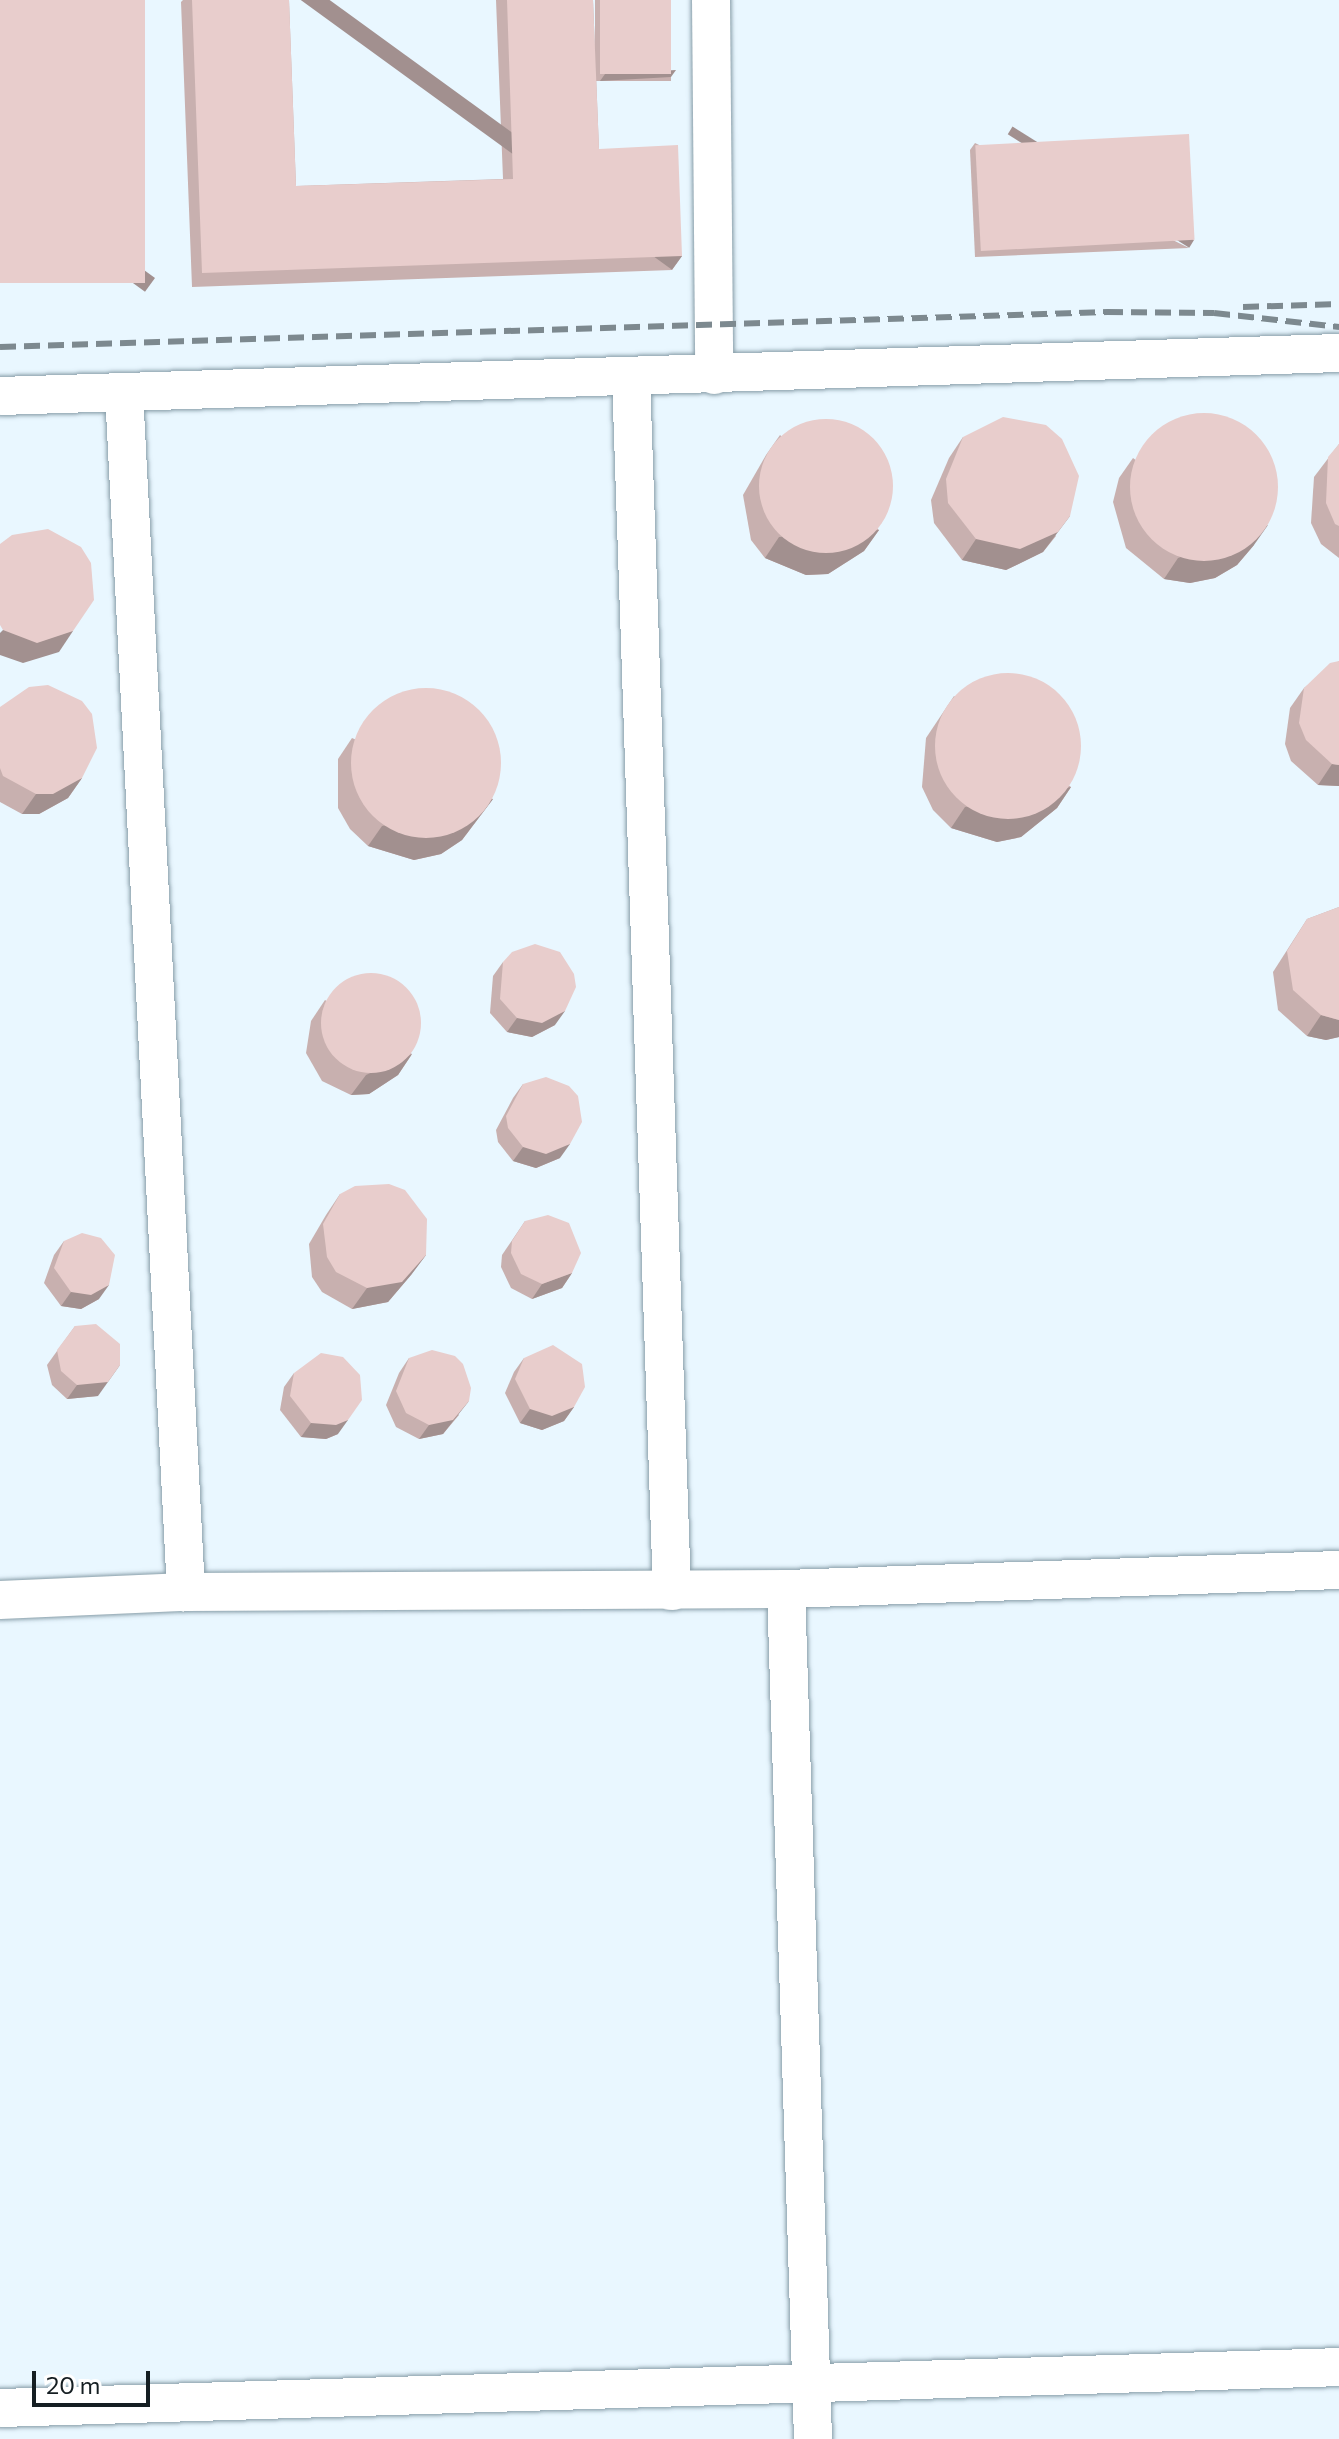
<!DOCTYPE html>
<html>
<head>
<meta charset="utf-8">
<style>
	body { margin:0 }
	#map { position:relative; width:1339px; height:2439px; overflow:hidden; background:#e9f7ff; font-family:Commissioner,sans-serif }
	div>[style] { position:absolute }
	.roads { filter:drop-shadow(0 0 2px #879da8) drop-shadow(0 0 2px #879da8) }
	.minor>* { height:38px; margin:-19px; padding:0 19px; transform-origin:19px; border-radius:19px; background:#fff }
	.rail>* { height:6px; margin-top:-3px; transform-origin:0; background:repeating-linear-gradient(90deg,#7d898f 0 16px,transparent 0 24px) }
	.wall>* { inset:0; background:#c8b0af; transform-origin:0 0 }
	.shaded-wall>* { inset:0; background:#a2908f; transform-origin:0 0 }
	.building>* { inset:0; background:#e8cdcc; transform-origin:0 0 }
	.round { border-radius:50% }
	span { translate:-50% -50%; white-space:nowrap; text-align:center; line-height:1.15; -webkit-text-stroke:6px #fff; paint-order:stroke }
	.scale { position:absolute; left:32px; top:2371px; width:118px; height:36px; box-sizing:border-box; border:4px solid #151e22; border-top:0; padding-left:10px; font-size:24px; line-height:28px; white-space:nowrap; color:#151e22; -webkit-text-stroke:6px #fff; paint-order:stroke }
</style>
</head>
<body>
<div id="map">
	<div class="roads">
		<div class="minor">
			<i style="left:711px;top:0;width:375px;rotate:89.5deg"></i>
			<i style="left:631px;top:376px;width:1216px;rotate:88.07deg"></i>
			<i style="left:124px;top:392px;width:1202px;rotate:87.04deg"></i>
			<i style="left:0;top:396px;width:1340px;rotate:-1.84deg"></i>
			<i style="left:786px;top:1589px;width:850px;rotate:88.18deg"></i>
			<i style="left:0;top:1600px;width:186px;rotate:-2.5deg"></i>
			<i style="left:186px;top:1592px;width:600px;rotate:-0.29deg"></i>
			<i style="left:786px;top:1589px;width:553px;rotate:-1.97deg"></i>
			<i style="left:0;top:2408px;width:1340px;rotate:-1.75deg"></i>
		</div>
	</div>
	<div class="rail">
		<i style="left:1243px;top:307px;width:96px;rotate:-1.8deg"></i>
		<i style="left:0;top:347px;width:1108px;rotate:-1.81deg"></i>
		<i style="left:1107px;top:312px;width:107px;rotate:0.5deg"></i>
		<i style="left:1214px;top:313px;width:126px;rotate:6.4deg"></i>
	</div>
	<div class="wall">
		<i style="clip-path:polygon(183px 0,289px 0,296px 186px,503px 179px,496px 0,593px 0,599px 149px,682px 256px,672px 270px,192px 287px,181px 2px)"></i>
		<i style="left:595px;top:0;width:76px;height:81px"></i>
		<i style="clip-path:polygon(975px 143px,1189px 248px,975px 257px,970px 150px)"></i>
		<i style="clip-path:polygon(780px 435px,879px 530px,864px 551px,828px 574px,806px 575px,765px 558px,751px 540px,743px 495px,766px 455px)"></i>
		<i style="clip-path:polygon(963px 437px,1056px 536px,1043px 552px,1006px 570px,962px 560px,934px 523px,931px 500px,949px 458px)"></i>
		<i style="clip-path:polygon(1339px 444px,1339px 558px,1321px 544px,1311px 523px,1314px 477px)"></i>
		<i style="clip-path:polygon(1133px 458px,1254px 545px,1237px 565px,1215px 578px,1190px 583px,1164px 579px,1126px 548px,1113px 502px,1119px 478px)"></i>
		<i style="clip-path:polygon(1339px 661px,1339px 786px,1318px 785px,1291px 761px,1285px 744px,1290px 708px,1304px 688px)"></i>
		<i style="clip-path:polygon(954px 696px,1071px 787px,1057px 808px,1021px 837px,997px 842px,951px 828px,933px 810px,922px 787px,926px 738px)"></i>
		<i style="clip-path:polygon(0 707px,82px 778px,68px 798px,39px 814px,22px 814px,0 802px)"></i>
		<i style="clip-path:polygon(352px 738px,493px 799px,462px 840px,441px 854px,414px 860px,368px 846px,350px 829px,338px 808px,338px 759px)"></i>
		<i style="clip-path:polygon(1339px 907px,1339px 1037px,1326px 1040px,1307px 1036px,1278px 1010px,1273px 972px,1307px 919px)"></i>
		<i style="clip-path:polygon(503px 962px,555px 1025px,532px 1037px,507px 1032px,490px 1013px,493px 976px)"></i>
		<i style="clip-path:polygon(325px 1000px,412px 1054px,398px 1075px,369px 1094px,351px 1095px,322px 1081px,306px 1053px,311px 1021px)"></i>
		<i style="clip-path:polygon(523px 1084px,560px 1158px,536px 1168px,513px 1161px,498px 1142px,496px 1130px,513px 1098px)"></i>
		<i style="clip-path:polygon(340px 1194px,426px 1255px,411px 1275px,388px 1302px,352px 1309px,322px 1292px,312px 1277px,309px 1244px,326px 1215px)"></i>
		<i style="clip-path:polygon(525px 1221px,572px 1273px,562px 1288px,532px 1299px,511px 1288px,501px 1267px,502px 1255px)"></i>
		<i style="clip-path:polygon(64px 1241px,99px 1299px,81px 1309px,61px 1306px,44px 1283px,54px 1255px)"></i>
		<i style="clip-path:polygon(75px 1326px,98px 1396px,67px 1399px,52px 1385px,47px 1365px)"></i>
		<i style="clip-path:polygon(409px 1358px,459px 1415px,443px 1434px,419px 1439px,396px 1427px,386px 1405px,399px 1373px)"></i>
		<i style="clip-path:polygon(524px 1358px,574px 1407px,564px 1421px,542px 1430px,520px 1423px,505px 1393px,514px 1372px)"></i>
		<i style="clip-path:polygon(294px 1373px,338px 1434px,326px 1439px,301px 1437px,280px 1410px,284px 1387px)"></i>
	</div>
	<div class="shaded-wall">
		<i style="clip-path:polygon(676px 70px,671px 77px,600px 81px,605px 74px)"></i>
		<i style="left:1194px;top:240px;width:9px;height:214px;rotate:122deg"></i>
		<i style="left:682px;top:256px;width:17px;height:480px;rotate:126deg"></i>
		<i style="left:155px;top:278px;width:17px;height:155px;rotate:126deg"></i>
		<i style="clip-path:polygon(1070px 516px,1043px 552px,1006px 570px,962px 560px,976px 539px)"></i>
		<i style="clip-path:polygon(1268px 525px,1254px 545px,1237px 565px,1215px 578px,1190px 583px,1164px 579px,1178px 558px)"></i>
		<i style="clip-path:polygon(879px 530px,864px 551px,828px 574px,806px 575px,765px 558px,779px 537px)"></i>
		<i style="clip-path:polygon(3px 630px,73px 631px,59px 652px,23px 663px,0 655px,0 633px)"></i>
		<i style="clip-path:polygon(1332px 764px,1339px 765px,1339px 786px,1318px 785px)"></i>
		<i style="clip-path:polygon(82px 778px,68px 798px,39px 814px,22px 814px,36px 794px)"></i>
		<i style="clip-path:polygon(1071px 787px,1057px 808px,1021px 837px,997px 842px,951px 828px,965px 807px)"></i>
		<i style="clip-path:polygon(493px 799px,462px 840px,441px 854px,414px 860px,368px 846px,382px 826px)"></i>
		<i style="clip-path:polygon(565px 1011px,555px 1025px,532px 1037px,507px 1032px,517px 1018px)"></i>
		<i style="clip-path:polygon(1321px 1015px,1339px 1020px,1339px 1037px,1326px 1040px,1307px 1036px)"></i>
		<i style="clip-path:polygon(412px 1054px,398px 1075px,369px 1094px,351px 1095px,366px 1075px)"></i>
		<i style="clip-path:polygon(570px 1144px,560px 1158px,536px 1168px,513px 1161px,523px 1147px)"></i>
		<i style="clip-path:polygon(426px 1255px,411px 1275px,388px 1302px,352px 1309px,367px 1288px)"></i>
		<i style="clip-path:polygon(572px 1273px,562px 1288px,532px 1299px,542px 1284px)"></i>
		<i style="clip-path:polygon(109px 1285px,99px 1299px,81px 1309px,61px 1306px,71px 1292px)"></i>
		<i style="clip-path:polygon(120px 1365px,98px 1396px,67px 1399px,77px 1385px)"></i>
		<i style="clip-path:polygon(469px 1401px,443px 1434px,419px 1439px,429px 1425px)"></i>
		<i style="clip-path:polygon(574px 1407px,564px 1421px,542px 1430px,520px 1423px,530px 1409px)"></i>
		<i style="clip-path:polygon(348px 1420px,338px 1434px,326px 1439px,301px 1437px,311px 1423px)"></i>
	</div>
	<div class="building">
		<i style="left:0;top:0;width:145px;height:283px"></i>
		<i style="clip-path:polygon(192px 0,289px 0,296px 186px,513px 179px,507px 0,593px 0,599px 149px,678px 145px,682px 256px,202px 273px)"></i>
		<i style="left:600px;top:0;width:71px;height:74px"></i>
		<i style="left:1189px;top:134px;width:106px;height:214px;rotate:87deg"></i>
		<i class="round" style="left:1130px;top:413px;width:148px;height:148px"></i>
		<i style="clip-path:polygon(1003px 417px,1046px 425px,1062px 439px,1079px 476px,1070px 516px,1058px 532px,1020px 549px,976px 539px,948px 503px,946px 479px,963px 437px)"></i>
		<i class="round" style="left:759px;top:419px;width:134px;height:134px"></i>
		<i style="clip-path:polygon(1339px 444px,1339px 526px,1335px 524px,1326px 503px,1328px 457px)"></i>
		<i style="clip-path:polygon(48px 529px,81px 547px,91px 563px,94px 600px,73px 631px,37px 643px,3px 630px,0 625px,0 544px,12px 535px)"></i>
		<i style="clip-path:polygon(1339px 661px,1339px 765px,1332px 764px,1306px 740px,1299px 723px,1304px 688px,1330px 663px)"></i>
		<i class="round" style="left:935px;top:673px;width:146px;height:146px"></i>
		<i style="clip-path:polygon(48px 685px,82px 701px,92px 714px,97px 748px,82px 778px,53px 794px,36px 794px,3px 776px,0 768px,0 707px,29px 687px)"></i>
		<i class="round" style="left:351px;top:688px;width:150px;height:150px"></i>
		<i style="clip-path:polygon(1339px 907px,1339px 1020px,1321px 1015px,1293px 990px,1287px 951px,1307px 919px)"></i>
		<i style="clip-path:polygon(535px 944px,560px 952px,574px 974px,576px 987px,565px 1011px,542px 1023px,517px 1018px,500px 999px,503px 962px,512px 952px)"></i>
		<i class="round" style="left:321px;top:973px;width:100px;height:100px"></i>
		<i style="clip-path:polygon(546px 1077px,569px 1086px,578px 1096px,582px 1122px,570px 1144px,546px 1154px,523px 1147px,508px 1128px,506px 1116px,523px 1084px)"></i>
		<i style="clip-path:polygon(389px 1184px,405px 1190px,427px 1219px,426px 1255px,402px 1282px,367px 1288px,336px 1272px,327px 1257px,323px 1224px,340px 1194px,355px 1186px)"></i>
		<i style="clip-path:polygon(548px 1215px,569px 1223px,581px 1253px,572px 1273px,542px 1284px,521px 1274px,511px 1253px,512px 1241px,525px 1221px)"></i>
		<i style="clip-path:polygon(82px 1233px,101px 1238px,115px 1255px,109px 1285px,91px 1295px,71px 1292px,54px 1268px,64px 1241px)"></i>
		<i style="clip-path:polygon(96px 1324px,120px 1344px,120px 1365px,108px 1382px,77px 1385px,61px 1371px,57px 1350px,75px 1326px)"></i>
		<i style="clip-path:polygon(553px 1345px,582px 1364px,585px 1387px,574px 1407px,552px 1416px,530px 1409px,515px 1379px,524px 1358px)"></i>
		<i style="clip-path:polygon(432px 1350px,455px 1356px,463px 1364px,471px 1388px,469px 1401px,453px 1420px,429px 1425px,406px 1413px,396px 1391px,409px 1358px)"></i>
		<i style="clip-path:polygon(321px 1353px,343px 1357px,360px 1375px,362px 1400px,348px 1420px,336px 1425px,311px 1423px,290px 1396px,294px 1373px)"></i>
	</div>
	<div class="scale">20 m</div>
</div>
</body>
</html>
